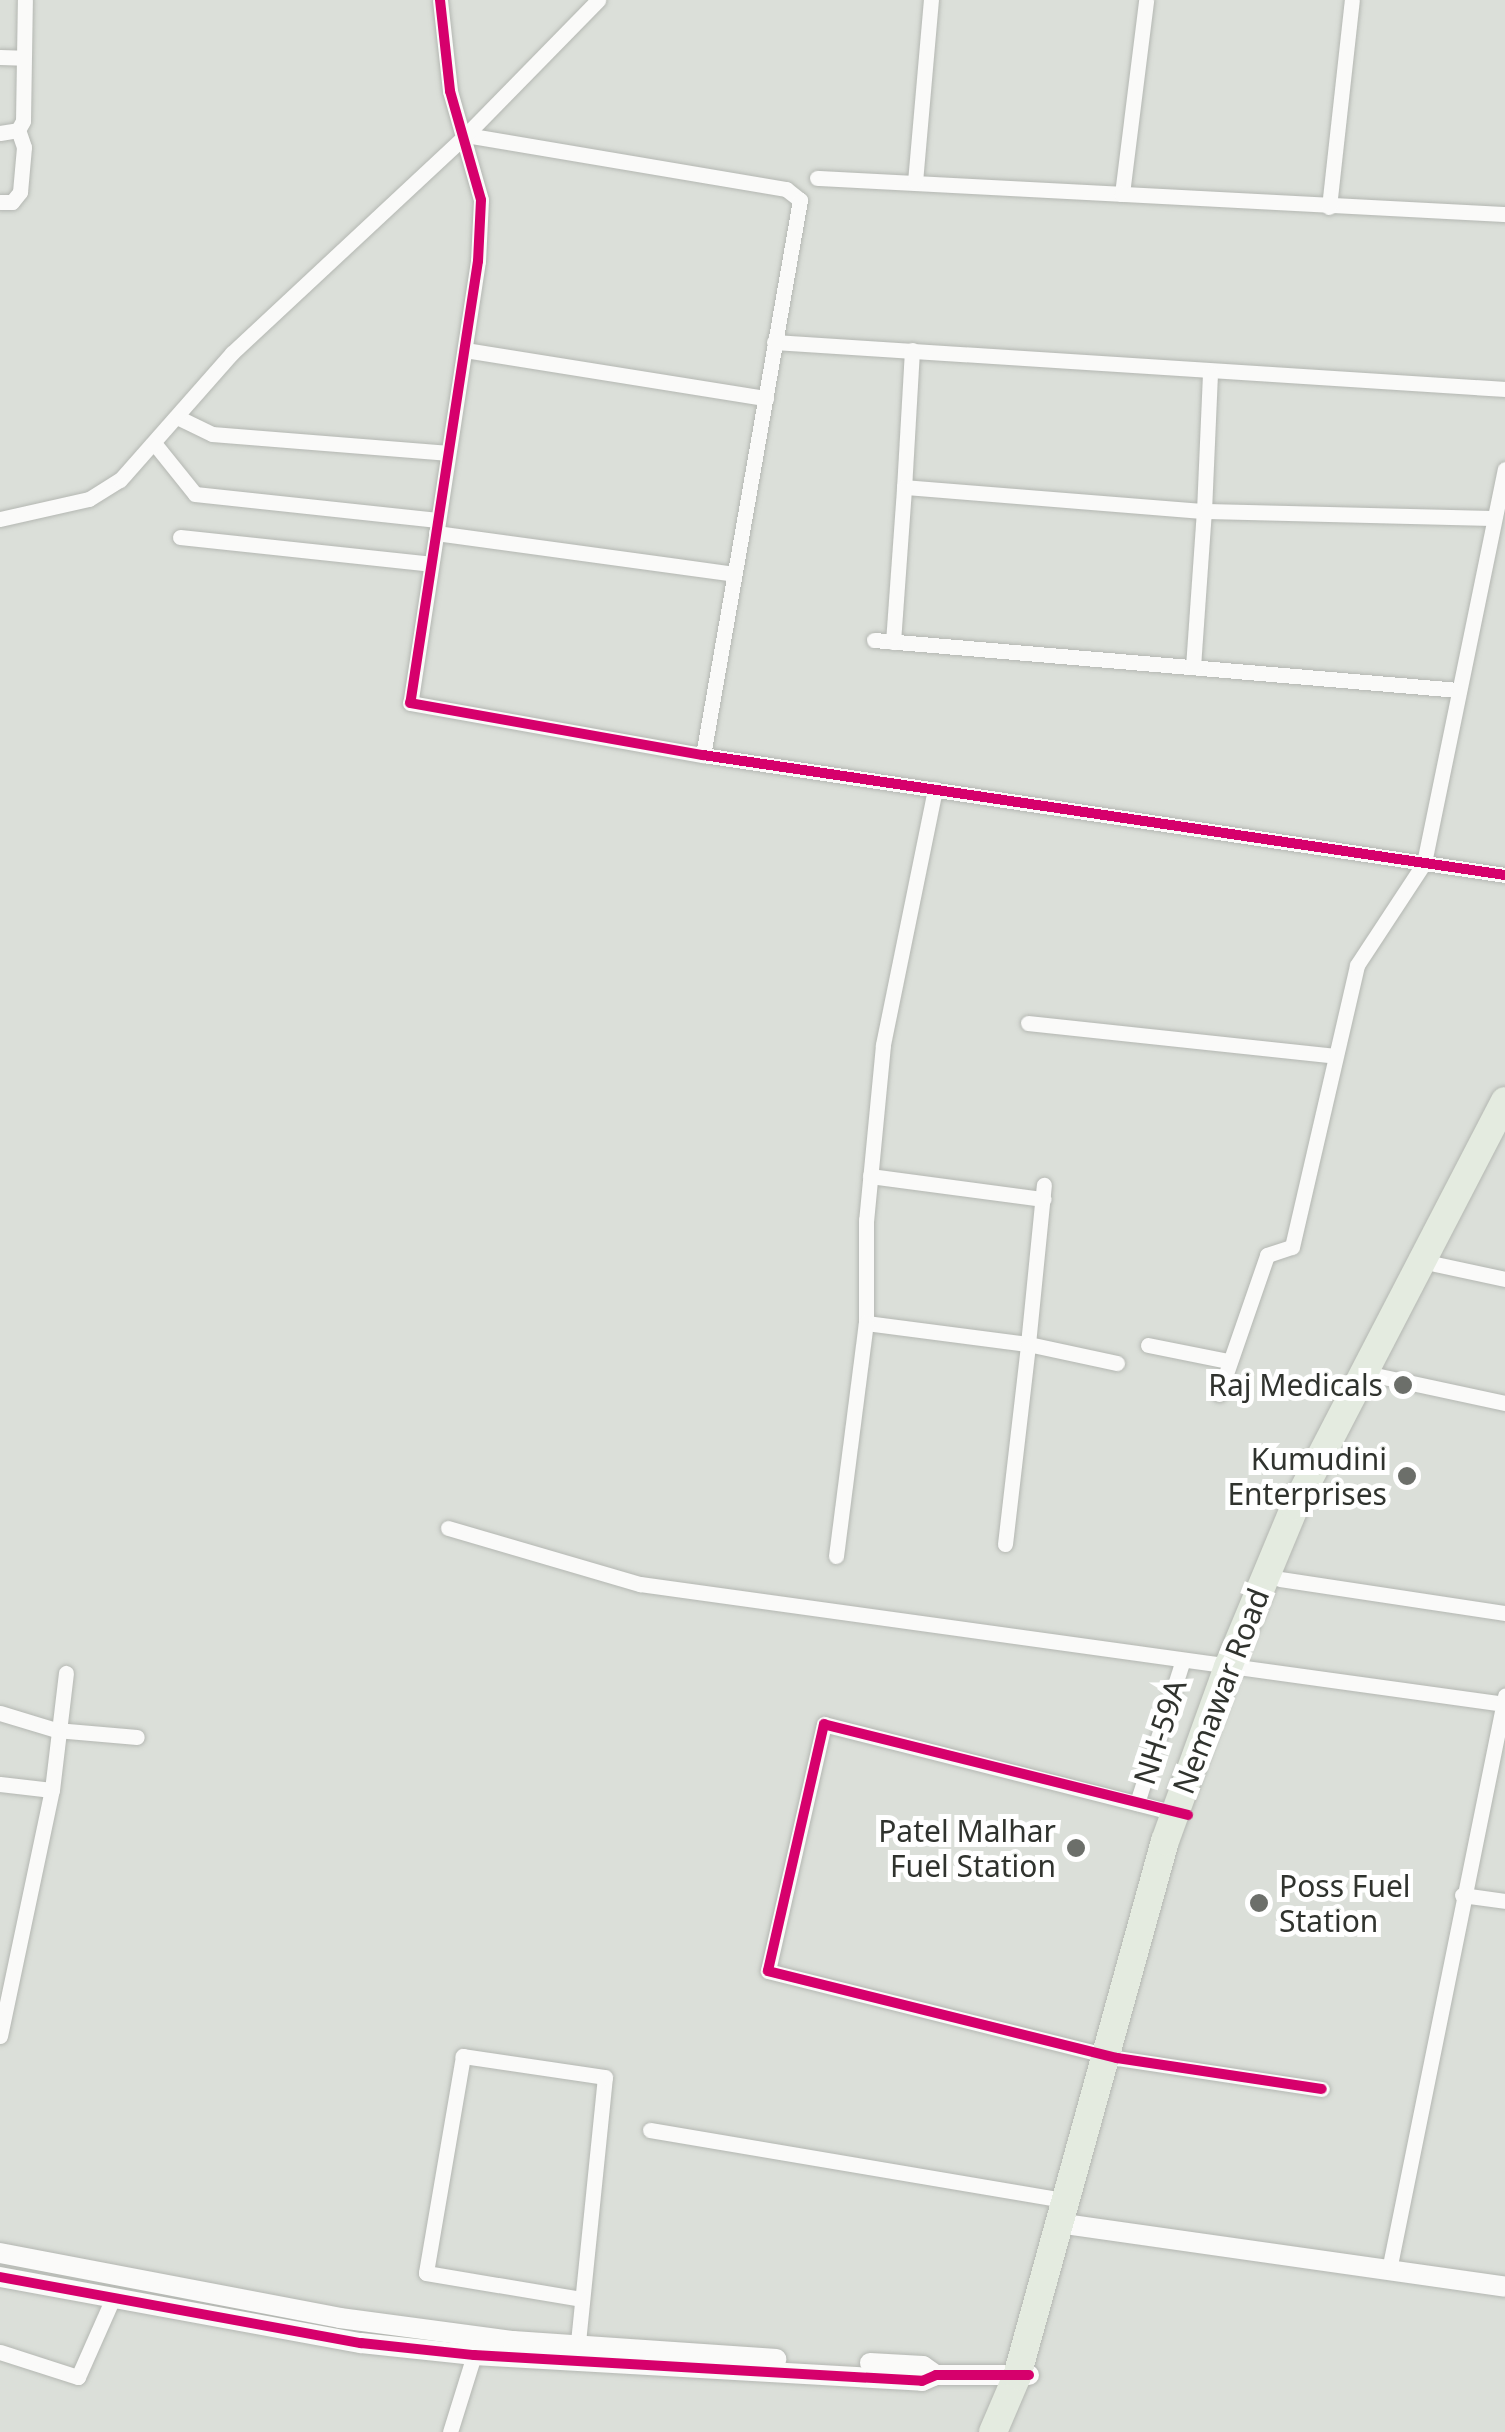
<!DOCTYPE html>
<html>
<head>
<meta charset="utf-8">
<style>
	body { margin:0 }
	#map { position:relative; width:1505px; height:2432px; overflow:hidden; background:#dbdfd9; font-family:"Noto Sans",sans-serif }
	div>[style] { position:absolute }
	.roads { filter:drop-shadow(0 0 2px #b4b7b2) drop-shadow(0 0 2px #b4b7b2) }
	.minor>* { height:15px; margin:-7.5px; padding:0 7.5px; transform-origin:7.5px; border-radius:7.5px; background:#fafaf9 }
	.tertiary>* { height:20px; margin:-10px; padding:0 10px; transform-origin:10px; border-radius:10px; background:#fafaf9 }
	.trunk>* { height:28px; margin:-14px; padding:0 14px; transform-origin:14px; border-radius:14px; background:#e4ebe0 }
	.cycleway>* { height:10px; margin:-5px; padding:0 5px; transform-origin:5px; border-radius:5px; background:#d6006c }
	.dots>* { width:28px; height:28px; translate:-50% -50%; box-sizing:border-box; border:5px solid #fff; border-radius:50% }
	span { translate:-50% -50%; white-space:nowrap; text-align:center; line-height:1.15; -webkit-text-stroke:10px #fff; paint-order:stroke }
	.poi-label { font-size:30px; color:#30332e }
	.right { translate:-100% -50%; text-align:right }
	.left { translate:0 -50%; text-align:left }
	.street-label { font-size:30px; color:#30332e }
</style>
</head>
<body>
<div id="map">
	<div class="roads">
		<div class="minor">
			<i style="left:440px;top:0;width:92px;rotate:83.7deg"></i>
			<i style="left:450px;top:91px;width:113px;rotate:74.1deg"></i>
			<i style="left:481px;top:200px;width:61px;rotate:92.8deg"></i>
			<i style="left:478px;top:261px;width:447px;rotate:98.7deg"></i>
			<i style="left:410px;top:703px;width:298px;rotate:10.1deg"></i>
			<i style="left:703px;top:755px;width:811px;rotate:8.51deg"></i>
			<i style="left:0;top:57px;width:23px;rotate:2deg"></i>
			<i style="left:0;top:133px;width:18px;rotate:-9deg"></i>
			<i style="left:18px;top:130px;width:10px;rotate:-61deg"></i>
			<i style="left:23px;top:121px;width:121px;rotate:-89.1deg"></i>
			<i style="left:466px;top:135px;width:325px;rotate:9.6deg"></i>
			<i style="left:786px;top:189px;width:18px;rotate:38deg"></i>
			<i style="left:800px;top:200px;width:563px;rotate:99.91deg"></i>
			<i style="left:817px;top:178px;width:305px;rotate:3deg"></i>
			<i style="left:1122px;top:194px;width:195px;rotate:-82.9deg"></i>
			<i style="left:915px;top:182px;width:183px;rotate:-85deg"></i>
			<i style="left:1122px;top:194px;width:384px;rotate:3deg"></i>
			<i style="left:0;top:202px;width:12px"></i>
			<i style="left:12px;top:202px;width:13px;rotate:-51deg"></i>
			<i style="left:20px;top:192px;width:45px;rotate:-84.9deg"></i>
			<i style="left:24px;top:147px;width:18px;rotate:-109deg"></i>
			<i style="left:1329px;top:207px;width:208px;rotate:-83.7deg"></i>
			<i style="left:774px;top:342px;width:733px;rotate:3.68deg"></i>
			<i style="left:465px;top:350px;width:305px;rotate:9.1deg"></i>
			<i style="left:912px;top:350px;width:137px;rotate:93.3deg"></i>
			<i style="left:904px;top:487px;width:301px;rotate:4.6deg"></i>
			<i style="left:1204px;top:511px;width:139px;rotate:-87.5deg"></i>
			<i style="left:177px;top:417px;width:39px;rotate:26deg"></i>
			<i style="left:212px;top:434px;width:235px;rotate:4.6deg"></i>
			<i style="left:154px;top:443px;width:65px;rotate:51.2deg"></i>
			<i style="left:195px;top:494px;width:244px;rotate:6.1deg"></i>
			<i style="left:0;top:519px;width:91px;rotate:-12.7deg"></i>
			<i style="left:89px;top:499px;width:36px;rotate:-32deg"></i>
			<i style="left:120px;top:480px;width:169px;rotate:-48.6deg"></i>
			<i style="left:232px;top:353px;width:320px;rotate:-43deg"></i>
			<i style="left:466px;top:135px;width:189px;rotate:-45.6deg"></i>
			<i style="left:436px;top:533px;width:301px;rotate:7.8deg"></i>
			<i style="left:180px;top:537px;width:252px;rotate:6.1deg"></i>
			<i style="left:874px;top:640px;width:587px;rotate:4.89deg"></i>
			<i style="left:893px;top:642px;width:155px;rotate:-85.9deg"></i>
			<i style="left:1193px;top:667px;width:156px;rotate:-86deg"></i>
			<i style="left:1204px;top:511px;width:290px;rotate:1.4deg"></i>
			<i style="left:935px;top:789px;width:261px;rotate:101.5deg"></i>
			<i style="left:883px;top:1045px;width:176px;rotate:95.5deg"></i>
			<i style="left:866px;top:1220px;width:103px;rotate:90deg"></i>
			<i style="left:866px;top:1323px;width:163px;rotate:7.4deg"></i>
			<i style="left:1028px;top:1344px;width:160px;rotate:-84.3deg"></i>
			<i style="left:1028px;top:1023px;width:309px;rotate:6.1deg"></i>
			<i style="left:870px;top:1176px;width:175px;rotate:7.6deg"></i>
			<i style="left:1435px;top:1264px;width:72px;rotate:12.1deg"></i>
			<i style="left:1148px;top:1345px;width:82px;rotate:11.3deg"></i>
			<i style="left:1379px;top:1376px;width:129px;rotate:12.1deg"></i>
			<i style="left:1219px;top:1394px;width:147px;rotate:-70.9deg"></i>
			<i style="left:1267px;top:1255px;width:26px;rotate:-18deg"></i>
			<i style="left:1292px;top:1247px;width:289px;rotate:-77deg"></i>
			<i style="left:1357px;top:965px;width:122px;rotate:-56.7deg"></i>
			<i style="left:1424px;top:863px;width:402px;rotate:-78.4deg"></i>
			<i style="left:448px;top:1528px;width:200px;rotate:16.3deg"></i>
			<i style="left:640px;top:1584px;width:873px;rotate:7.9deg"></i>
			<i style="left:1005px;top:1544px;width:201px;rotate:-83.4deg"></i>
			<i style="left:1028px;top:1344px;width:91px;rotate:12.1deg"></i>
			<i style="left:836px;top:1556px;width:235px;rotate:-82.7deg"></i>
			<i style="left:1280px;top:1579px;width:228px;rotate:8.6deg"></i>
			<i style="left:0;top:1713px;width:59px;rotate:16.9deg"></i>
			<i style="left:56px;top:1730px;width:81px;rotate:4.9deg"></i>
			<i style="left:0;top:1784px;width:52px;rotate:6.6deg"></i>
			<i style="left:1137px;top:1803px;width:150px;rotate:-72.2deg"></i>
			<i style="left:1179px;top:1814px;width:366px;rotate:-165.8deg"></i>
			<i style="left:824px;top:1724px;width:253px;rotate:102.8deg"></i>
			<i style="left:768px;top:1971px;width:360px;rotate:14deg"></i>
			<i style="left:1117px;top:2058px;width:207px;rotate:8.6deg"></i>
			<i style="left:1462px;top:1895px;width:43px;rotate:7.9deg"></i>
			<i style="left:0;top:2036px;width:251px;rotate:-78.1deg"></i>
			<i style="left:52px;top:1790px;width:118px;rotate:-83.2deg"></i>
			<i style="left:650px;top:2130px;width:420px;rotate:9.6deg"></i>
			<i style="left:1389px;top:2270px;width:586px;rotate:-78.57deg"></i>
			<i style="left:0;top:2352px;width:82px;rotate:17.8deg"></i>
			<i style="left:78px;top:2377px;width:86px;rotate:-66.1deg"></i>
			<i style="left:577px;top:2352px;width:276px;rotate:-84.2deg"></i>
			<i style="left:605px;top:2077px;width:144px;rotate:-171.6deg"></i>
			<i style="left:463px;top:2056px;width:220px;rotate:99.7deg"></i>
			<i style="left:426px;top:2273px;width:157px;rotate:9.5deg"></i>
			<i style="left:450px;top:2432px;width:81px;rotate:-72.7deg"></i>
		</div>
		<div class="tertiary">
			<i style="left:1072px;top:2225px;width:437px;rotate:8.1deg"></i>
			<i style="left:0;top:2253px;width:346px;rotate:10.8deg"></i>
			<i style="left:340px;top:2318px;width:175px;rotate:7.6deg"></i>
			<i style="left:513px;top:2341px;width:264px;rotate:3.9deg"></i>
			<i style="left:0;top:2277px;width:367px;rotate:10.4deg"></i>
			<i style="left:361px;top:2343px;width:114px;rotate:6.1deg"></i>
			<i style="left:474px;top:2355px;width:449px;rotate:3.3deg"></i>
			<i style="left:922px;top:2381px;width:15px;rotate:-23deg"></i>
			<i style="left:936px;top:2375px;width:93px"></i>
			<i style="left:870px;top:2363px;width:53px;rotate:3.2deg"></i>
			<i style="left:923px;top:2366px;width:16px;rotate:35deg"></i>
		</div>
		<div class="trunk">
			<i style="left:993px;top:2432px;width:61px;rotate:-66.8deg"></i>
			<i style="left:1017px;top:2376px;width:555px;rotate:-74.54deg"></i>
			<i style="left:1165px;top:1841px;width:185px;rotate:-70.1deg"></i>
			<i style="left:1228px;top:1667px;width:174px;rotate:-67.4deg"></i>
			<i style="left:1295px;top:1506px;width:456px;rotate:-62.6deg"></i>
		</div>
	</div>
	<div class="cycleway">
		<i style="left:440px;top:0;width:92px;rotate:83.7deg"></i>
		<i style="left:450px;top:91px;width:113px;rotate:74.1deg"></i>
		<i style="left:481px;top:200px;width:61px;rotate:92.8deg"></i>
		<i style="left:478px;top:261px;width:447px;rotate:98.7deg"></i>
		<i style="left:410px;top:703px;width:298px;rotate:10.1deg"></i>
		<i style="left:703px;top:755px;width:811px;rotate:8.51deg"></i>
		<i style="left:1188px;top:1815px;width:375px;rotate:-166deg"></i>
		<i style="left:824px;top:1724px;width:253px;rotate:102.8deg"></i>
		<i style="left:768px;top:1971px;width:360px;rotate:14deg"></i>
		<i style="left:1117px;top:2058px;width:207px;rotate:8.6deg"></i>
		<i style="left:0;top:2277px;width:367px;rotate:10.4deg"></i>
		<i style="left:361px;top:2343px;width:114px;rotate:6.1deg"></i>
		<i style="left:474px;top:2355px;width:449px;rotate:3.3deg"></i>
		<i style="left:922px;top:2381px;width:15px;rotate:-23deg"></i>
		<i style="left:936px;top:2375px;width:93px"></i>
	</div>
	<div class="dots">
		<i style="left:1403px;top:1385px;background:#6c6f6a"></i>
		<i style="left:1407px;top:1476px;background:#6c6f6a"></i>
		<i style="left:1076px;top:1848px;background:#6c6f6a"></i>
		<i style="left:1259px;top:1903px;background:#6c6f6a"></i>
	</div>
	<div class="poi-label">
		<span class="right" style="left:1383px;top:1385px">Raj Medicals</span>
		<span class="right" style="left:1387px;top:1476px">Kumudini<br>Enterprises</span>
		<span class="right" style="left:1056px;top:1848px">Patel Malhar<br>Fuel Station</span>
		<span class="left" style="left:1279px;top:1903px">Poss Fuel<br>Station</span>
	</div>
	<div class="street-label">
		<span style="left:1221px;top:1691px;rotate:-69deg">Nemawar Road</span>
		<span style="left:1160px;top:1732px;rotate:-72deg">NH-59A</span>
	</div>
</div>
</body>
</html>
